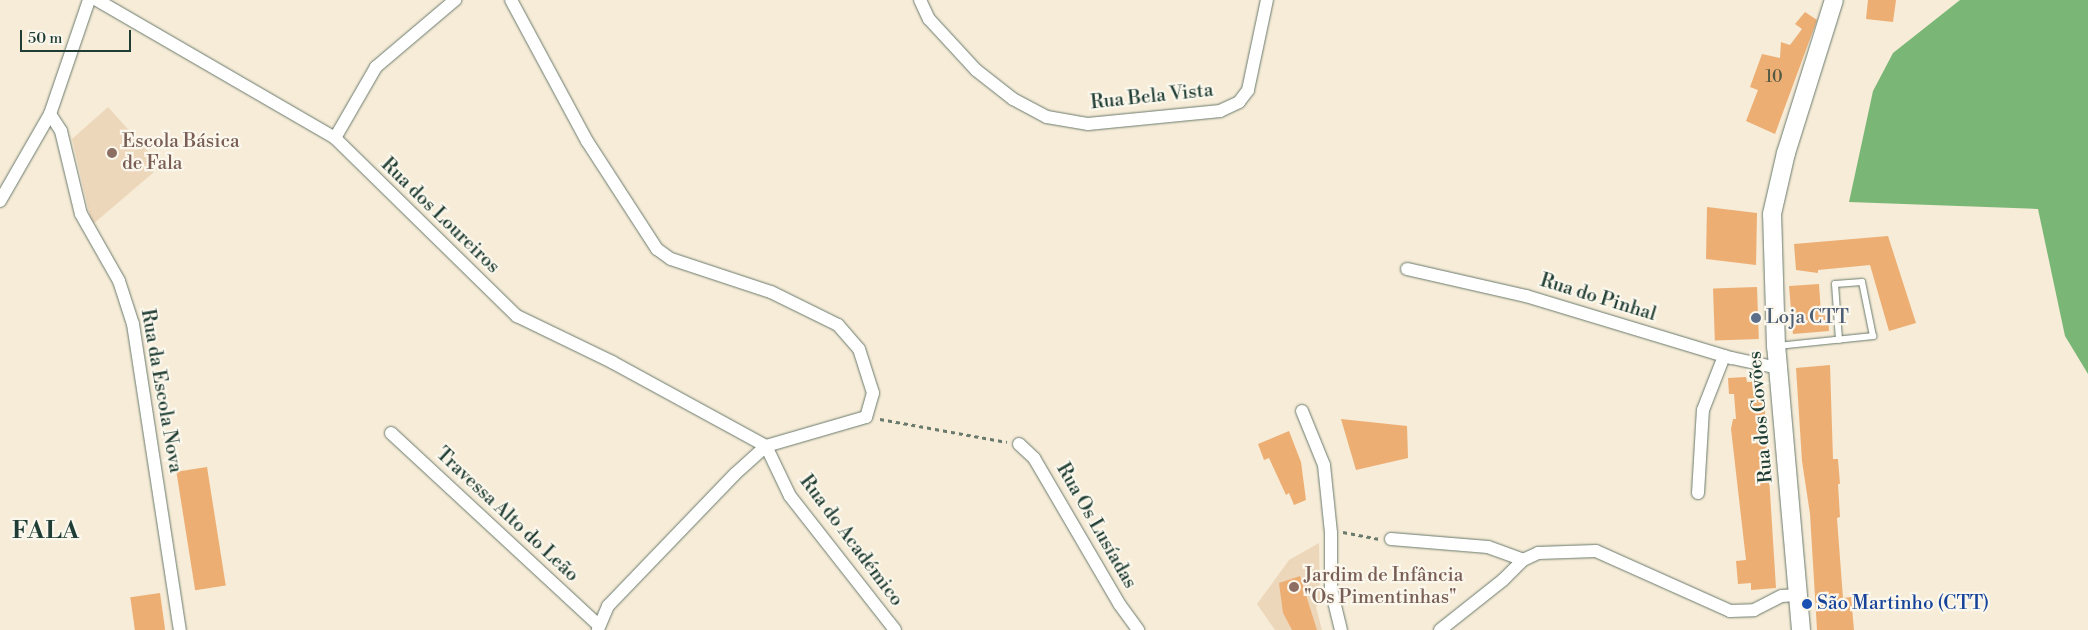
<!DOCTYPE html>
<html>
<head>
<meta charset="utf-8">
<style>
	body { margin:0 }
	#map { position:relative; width:2088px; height:630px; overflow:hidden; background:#f6ecd7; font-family:"Libre Bodoni",serif }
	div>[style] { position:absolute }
	.built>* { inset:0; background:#edd7bb }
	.forest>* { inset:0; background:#7ab777 }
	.building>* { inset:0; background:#edae74; transform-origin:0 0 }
	.path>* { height:2.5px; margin-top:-1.25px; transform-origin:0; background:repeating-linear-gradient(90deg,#6a7a6d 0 4px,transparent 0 8px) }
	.roads { filter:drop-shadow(0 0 1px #6a7a6d) drop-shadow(0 0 1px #6a7a6d) }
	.lane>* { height:6px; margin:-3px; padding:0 3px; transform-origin:3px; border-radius:3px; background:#fff }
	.street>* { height:12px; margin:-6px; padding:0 6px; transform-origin:6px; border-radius:6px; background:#fff }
	.secondary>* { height:18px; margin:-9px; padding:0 9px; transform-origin:9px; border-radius:9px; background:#fff }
	.dots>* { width:14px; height:14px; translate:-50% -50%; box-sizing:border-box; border:2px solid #fbf7ec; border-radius:50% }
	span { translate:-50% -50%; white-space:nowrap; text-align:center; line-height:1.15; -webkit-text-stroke:4.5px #fbf7ec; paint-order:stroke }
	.number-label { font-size:16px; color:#525944 }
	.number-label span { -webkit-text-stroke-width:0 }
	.street-label { font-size:19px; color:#1f3d34 }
	.education-label { font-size:19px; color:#785e54 }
	.left { translate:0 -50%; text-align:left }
	.service-label { font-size:19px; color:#4e5e75 }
	.transit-label { font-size:19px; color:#164399 }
	.district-label { font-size:24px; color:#1f3d34; font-weight:700; letter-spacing:1px }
	.scale { position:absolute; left:20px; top:30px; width:111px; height:22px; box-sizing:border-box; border:2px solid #1f3d34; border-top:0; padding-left:6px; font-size:15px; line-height:18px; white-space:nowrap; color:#1f3d34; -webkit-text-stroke:4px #fbf7ec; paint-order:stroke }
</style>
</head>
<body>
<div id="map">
	<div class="built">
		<i style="clip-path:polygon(108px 107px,161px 166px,92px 225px,72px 139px)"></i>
		<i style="clip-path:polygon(1319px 543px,1320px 601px,1316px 607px,1322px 630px,1275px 630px,1257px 604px,1289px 560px)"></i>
	</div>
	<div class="forest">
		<i style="clip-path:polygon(1960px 0,2088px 0,2088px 374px,2065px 336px,2038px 209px,1849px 202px,1873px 91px,1893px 53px)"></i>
	</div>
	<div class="building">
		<i style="clip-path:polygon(1868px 0,1896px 0,1893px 22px,1866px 19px)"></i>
		<i style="clip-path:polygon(1805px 12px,1817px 20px,1775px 134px,1746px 121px,1758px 90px,1750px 87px,1762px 54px,1780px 58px,1781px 42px,1790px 45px,1802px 29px,1795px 24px)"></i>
		<i style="clip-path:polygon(1707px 207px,1757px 213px,1756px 265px,1706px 259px)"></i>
		<i style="clip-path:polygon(1888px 236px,1916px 323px,1889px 331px,1870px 265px,1818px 270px,1818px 273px,1796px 270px,1794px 244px)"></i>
		<i style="clip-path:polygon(1819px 284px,1821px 313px,1828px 313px,1829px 331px,1793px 334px,1789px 286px)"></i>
		<i style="left:1757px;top:287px;width:52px;height:44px;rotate:88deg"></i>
		<i style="clip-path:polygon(1830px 365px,1833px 459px,1838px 459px,1840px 484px,1838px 484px,1840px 517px,1837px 518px,1843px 598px,1851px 597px,1854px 630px,1817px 630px,1810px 514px,1802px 461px,1796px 368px)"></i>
		<i style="clip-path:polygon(1746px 377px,1747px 382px,1763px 381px,1776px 588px,1751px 590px,1751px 583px,1738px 584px,1736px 561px,1746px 560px,1731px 429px,1733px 419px,1736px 419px,1734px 394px,1729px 394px,1728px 378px)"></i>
		<i style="clip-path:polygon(1341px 419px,1407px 426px,1408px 458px,1356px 470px)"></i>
		<i style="clip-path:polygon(1289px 431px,1301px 462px,1306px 500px,1294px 505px,1289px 493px,1286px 495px,1269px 458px,1264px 460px,1258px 444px)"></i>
		<i style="left:207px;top:467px;width:120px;height:31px;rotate:81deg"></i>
		<i style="clip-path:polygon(1300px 576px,1317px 630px,1292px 630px,1283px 613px,1279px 583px)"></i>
		<i style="left:160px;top:593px;width:37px;height:30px;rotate:82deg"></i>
	</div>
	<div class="path">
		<i style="left:880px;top:419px;width:129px;rotate:10.3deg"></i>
		<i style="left:1343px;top:532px;width:37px;rotate:11deg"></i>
	</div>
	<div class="roads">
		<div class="lane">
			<i style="left:1777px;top:346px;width:97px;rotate:-5.9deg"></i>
			<i style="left:1873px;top:336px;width:55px;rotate:-101.5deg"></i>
			<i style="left:1862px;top:282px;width:27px;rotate:176deg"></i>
			<i style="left:1835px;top:284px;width:56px;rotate:85.9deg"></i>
		</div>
		<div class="street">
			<i style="left:97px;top:0;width:275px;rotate:30.1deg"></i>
			<i style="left:335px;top:138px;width:255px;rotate:44.4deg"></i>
			<i style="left:517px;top:316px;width:106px;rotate:25.8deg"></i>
			<i style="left:612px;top:362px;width:175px;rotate:28.6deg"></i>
			<i style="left:511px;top:0;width:160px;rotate:61.7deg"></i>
			<i style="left:587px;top:141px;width:129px;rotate:57.1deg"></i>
			<i style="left:657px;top:249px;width:17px;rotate:36deg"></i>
			<i style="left:671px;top:259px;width:105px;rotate:18.3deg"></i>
			<i style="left:771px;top:292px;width:75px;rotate:26.2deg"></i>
			<i style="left:838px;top:325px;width:32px;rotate:49deg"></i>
			<i style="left:859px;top:349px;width:46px;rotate:72.3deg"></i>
			<i style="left:873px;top:393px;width:25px;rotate:106deg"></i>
			<i style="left:866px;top:417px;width:104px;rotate:163.8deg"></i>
			<i style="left:766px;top:446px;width:42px;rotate:137.9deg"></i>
			<i style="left:735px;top:474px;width:183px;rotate:133.9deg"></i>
			<i style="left:608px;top:606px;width:26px;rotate:113deg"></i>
			<i style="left:920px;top:0;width:21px;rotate:65deg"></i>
			<i style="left:929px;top:19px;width:69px;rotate:47.3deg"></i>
			<i style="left:976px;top:70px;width:47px;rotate:38.1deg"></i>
			<i style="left:1013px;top:99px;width:38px;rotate:28deg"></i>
			<i style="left:1047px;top:117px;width:42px;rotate:9.7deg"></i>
			<i style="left:1088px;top:124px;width:133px;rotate:-5.6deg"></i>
			<i style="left:1220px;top:111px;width:21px;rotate:-25deg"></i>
			<i style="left:1239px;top:102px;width:15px;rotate:-53deg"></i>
			<i style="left:1248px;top:90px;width:92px;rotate:-78.1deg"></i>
			<i style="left:50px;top:114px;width:20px;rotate:57deg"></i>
			<i style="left:61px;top:131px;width:85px;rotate:76.5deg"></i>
			<i style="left:81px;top:214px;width:77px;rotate:60.4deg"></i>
			<i style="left:119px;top:281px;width:45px;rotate:72deg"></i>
			<i style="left:133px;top:324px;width:310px;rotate:81.3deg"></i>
			<i style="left:335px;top:138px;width:82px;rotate:-60deg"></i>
			<i style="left:376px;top:67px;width:104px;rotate:-40.3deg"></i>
			<i style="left:0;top:201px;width:100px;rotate:-60.1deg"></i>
			<i style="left:50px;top:114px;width:120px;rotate:-71.1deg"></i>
			<i style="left:1407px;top:269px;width:122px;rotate:12.8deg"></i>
			<i style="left:1526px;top:296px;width:215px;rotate:16.8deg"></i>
			<i style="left:1732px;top:358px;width:47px;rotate:12.3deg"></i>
			<i style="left:1302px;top:411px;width:58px;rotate:67.8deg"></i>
			<i style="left:1324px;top:465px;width:68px;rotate:84.1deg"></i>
			<i style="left:1331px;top:533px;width:56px;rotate:90deg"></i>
			<i style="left:1331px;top:589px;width:42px;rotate:76.3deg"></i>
			<i style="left:391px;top:433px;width:282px;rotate:42.8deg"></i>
			<i style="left:1019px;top:444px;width:21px;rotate:43deg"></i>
			<i style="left:1034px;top:458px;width:170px;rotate:59.7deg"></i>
			<i style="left:1120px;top:605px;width:31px;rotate:54deg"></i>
			<i style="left:766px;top:446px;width:55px;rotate:64.4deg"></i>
			<i style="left:790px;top:496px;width:170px;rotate:51.9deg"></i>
			<i style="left:1698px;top:493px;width:83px;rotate:-86.6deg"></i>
			<i style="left:1703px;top:410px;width:58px;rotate:-68.7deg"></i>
			<i style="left:1391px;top:539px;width:97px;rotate:4.7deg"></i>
			<i style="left:1488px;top:547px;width:37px;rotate:20deg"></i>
			<i style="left:1440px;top:630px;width:80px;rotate:-38.4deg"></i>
			<i style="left:1503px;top:580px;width:28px;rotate:-45deg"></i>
			<i style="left:1523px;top:560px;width:17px;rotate:-25deg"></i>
			<i style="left:1538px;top:553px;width:58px;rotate:-2deg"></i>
			<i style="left:1596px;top:551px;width:147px;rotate:24.1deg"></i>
			<i style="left:1730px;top:611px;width:24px;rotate:-2deg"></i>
			<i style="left:1754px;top:610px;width:31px;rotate:-27deg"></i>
			<i style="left:1782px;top:596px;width:16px;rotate:-4deg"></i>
		</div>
		<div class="secondary">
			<i style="left:1801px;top:630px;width:284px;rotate:-95deg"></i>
			<i style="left:1776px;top:347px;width:133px;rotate:-91.7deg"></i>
			<i style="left:1772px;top:214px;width:63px;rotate:-77.1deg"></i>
			<i style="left:1786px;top:153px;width:160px;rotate:-72.6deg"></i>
		</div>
	</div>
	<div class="dots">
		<i style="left:112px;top:153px;background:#8d6e63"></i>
		<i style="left:1756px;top:318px;background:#5c6f8a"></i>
		<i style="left:1294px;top:587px;background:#8d6e63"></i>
		<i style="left:1807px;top:604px;background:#1a4fb4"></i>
	</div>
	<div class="number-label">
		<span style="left:1774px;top:77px">10</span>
	</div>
	<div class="street-label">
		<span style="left:1152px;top:97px;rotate:-6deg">Rua Bela Vista</span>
		<span style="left:440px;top:216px;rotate:44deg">Rua dos Loureiros</span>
		<span style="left:1598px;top:298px;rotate:17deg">Rua do Pinhal</span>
		<span style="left:161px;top:391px;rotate:80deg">Rua da Escola Nova</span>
		<span style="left:1761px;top:417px;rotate:-95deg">Rua dos Covões</span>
		<span style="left:507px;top:515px;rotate:43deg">Travessa Alto do Leão</span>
		<span style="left:1096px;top:526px;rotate:60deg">Rua Os Lusíadas</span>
		<span style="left:851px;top:541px;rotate:53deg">Rua do Académico</span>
	</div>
	<div class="education-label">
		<span class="left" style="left:122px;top:153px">Escola Básica<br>de Fala</span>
		<span class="left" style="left:1304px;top:587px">Jardim de Infância<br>"Os Pimentinhas"</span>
	</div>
	<div class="service-label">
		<span class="left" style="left:1766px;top:318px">Loja CTT</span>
	</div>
	<div class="transit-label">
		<span class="left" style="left:1817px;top:604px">São Martinho (CTT)</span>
	</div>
	<div class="district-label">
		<span style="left:46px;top:532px">FALA</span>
	</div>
	<div class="scale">50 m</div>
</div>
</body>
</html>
